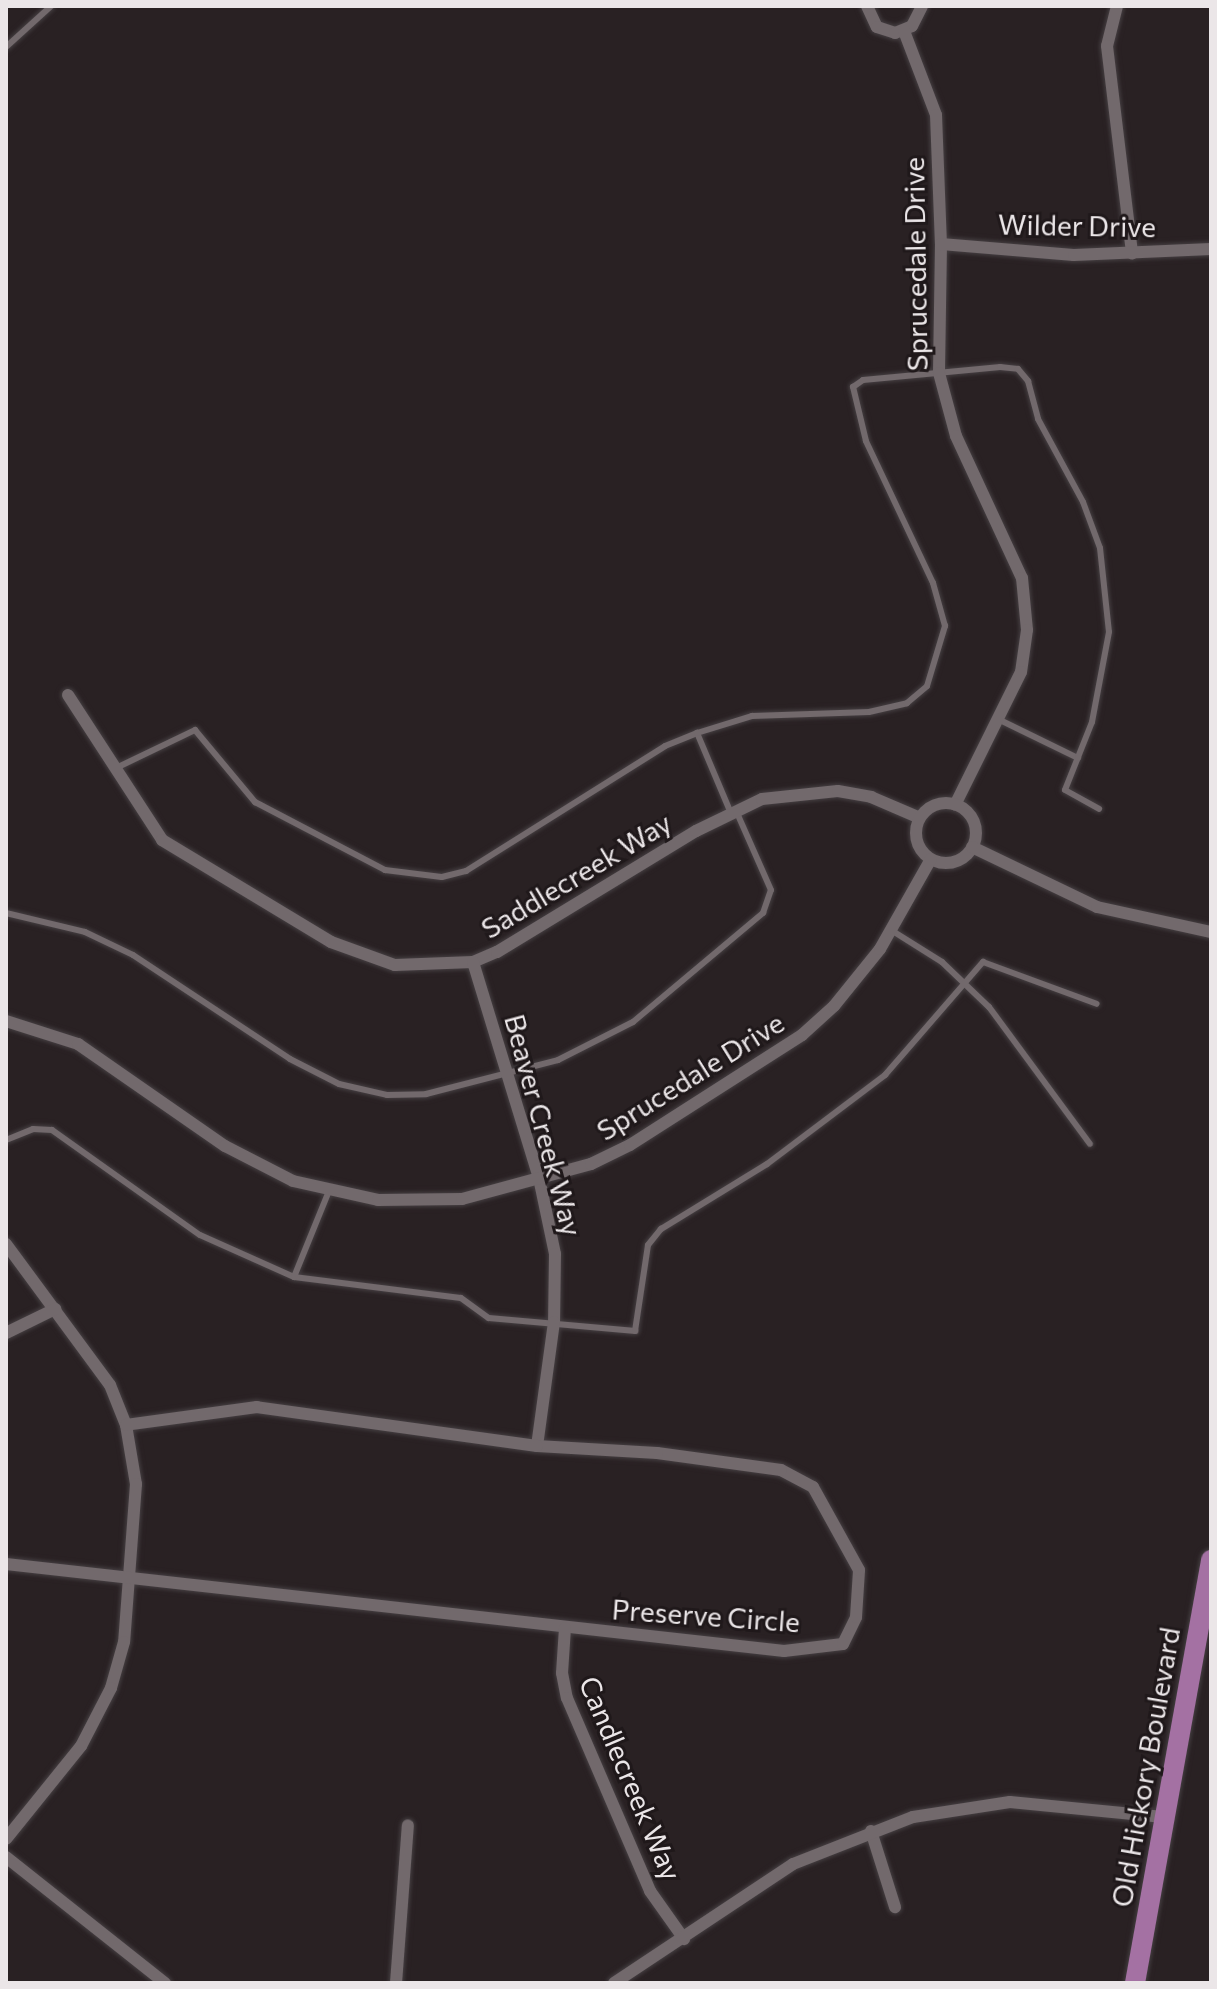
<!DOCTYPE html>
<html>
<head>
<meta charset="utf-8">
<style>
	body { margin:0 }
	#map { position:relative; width:1217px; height:1989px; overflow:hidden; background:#292123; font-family:Commissioner,sans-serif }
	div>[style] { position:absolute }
	.roads { filter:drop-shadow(0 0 2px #453f42) drop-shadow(0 0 2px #453f42) }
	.lane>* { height:6px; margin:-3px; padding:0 3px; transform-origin:3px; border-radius:3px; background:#72696c }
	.street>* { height:12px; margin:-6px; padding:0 6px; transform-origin:6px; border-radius:6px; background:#72696c }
	.street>.ring { margin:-6px; padding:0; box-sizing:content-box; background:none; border:12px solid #72696c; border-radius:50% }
	.primary>* { height:20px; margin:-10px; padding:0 10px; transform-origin:10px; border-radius:10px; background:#a471a3 }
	span { translate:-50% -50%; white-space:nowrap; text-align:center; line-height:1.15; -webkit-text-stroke:6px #1f181a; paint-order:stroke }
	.street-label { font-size:28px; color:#ebe6e8 }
	.frame { position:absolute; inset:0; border:8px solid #ebe6e8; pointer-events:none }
</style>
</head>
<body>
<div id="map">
	<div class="roads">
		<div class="lane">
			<i style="left:6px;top:47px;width:61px;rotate:-42.3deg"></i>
			<i style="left:998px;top:719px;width:89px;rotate:26deg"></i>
			<i style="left:116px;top:768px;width:88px;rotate:-25.7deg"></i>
			<i style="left:195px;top:730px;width:94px;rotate:50.2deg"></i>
			<i style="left:255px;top:802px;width:147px;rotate:27.6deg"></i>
			<i style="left:385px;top:870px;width:57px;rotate:7deg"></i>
			<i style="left:442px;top:877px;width:25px;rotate:-14deg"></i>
			<i style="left:466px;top:871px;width:235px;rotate:-32.1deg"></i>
			<i style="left:665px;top:746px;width:35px;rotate:-22deg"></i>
			<i style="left:730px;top:811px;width:85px;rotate:-112.9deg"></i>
			<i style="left:697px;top:733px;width:58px;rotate:-17.2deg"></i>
			<i style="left:752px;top:716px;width:117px;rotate:-2deg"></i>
			<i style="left:869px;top:712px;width:39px;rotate:-13deg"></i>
			<i style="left:907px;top:703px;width:26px;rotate:-40deg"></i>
			<i style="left:927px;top:686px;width:63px;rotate:-73.3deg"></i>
			<i style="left:945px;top:626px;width:45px;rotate:-105.6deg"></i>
			<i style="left:933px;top:583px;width:157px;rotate:-115.3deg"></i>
			<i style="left:866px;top:441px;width:56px;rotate:-103.5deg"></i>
			<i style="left:853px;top:387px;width:12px;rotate:-35deg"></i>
			<i style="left:863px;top:380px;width:138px;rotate:-5.4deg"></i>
			<i style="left:1000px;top:367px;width:18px;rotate:6deg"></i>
			<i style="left:1018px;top:369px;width:16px;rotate:50deg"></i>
			<i style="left:1028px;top:381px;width:39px;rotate:75deg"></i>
			<i style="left:1038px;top:419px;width:94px;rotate:61.5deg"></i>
			<i style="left:1083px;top:502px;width:49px;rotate:69.7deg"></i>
			<i style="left:1100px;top:548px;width:84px;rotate:83.9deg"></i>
			<i style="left:1109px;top:632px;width:92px;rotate:100.7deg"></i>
			<i style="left:1092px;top:722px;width:73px;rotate:111.7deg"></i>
			<i style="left:1065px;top:790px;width:39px;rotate:29deg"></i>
			<i style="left:6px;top:913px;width:81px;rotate:13.5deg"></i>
			<i style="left:85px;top:932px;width:53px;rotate:25.6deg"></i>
			<i style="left:133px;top:955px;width:188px;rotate:33.5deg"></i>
			<i style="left:290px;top:1059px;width:55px;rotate:27deg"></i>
			<i style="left:339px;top:1084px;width:49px;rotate:12.9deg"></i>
			<i style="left:387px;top:1095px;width:39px;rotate:-1deg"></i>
			<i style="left:426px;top:1094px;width:136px;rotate:-14.4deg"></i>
			<i style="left:558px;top:1060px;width:84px;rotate:-26.9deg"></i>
			<i style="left:633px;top:1022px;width:170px;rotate:-40deg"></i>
			<i style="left:763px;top:913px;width:24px;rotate:-71deg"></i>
			<i style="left:771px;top:890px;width:84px;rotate:-113.8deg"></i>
			<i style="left:891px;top:930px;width:60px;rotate:32.1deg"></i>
			<i style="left:942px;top:962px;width:65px;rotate:43.8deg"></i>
			<i style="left:989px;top:1007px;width:170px;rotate:53.6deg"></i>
			<i style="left:6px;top:1140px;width:29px;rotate:-22deg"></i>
			<i style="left:33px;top:1129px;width:19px;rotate:3deg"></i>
			<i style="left:52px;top:1130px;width:181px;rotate:35.4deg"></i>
			<i style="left:200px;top:1235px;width:103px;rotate:24.1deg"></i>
			<i style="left:294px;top:1277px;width:168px;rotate:7.2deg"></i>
			<i style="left:461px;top:1298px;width:34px;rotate:36deg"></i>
			<i style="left:489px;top:1318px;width:147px;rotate:5.1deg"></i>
			<i style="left:635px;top:1331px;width:87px;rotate:-81.4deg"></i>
			<i style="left:648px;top:1245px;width:21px;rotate:-51deg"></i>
			<i style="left:661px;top:1229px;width:124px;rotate:-31.5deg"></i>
			<i style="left:767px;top:1164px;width:148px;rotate:-37deg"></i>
			<i style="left:885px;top:1075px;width:150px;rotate:-49.1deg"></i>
			<i style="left:983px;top:962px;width:121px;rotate:20.2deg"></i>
			<i style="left:294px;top:1277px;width:93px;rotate:-67.9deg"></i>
		</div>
		<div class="street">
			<i style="left:867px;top:6px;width:23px;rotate:65deg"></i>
			<i style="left:877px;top:27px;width:19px;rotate:18deg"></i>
			<i style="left:895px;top:33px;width:18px;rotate:-22deg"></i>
			<i style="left:912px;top:26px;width:22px;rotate:-63deg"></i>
			<i style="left:1117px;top:6px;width:41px;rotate:104deg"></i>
			<i style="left:1107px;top:46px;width:209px;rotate:83.1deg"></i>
			<i style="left:904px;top:31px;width:90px;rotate:69.1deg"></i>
			<i style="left:936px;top:115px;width:129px;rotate:87.8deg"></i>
			<i style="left:941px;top:244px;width:129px;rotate:90.9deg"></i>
			<i style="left:939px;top:373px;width:65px;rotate:74.9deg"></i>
			<i style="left:956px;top:436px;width:157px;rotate:65.1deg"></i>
			<i style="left:1022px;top:578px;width:52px;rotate:84.5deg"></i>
			<i style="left:1027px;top:630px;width:42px;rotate:98.1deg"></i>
			<i style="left:1021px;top:672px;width:148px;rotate:116.4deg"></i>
			<i style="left:941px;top:244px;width:133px;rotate:4.7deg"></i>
			<i style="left:1074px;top:255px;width:137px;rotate:-2.5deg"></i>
			<i style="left:68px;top:695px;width:173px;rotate:57deg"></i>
			<i style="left:162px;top:840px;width:197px;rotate:31.1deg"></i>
			<i style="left:331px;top:942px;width:68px;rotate:19.8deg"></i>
			<i style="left:395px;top:965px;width:78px;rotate:-2.2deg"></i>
			<i style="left:473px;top:962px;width:26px;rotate:-23deg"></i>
			<i style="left:497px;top:952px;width:233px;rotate:-31.3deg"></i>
			<i style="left:696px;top:831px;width:73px;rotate:-25.9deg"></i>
			<i style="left:762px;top:799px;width:76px;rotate:-6deg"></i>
			<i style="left:838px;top:791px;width:34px;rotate:10deg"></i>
			<i style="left:871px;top:797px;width:53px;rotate:23.2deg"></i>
			<i class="ring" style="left:916px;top:803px;width:48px;height:48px"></i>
			<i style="left:972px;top:847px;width:139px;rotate:25.6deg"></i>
			<i style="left:1097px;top:907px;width:117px;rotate:12.4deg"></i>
			<i style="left:473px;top:962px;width:226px;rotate:73deg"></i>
			<i style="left:539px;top:1178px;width:78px;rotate:78.1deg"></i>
			<i style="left:555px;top:1254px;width:68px;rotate:90.8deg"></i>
			<i style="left:554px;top:1322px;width:125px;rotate:97.8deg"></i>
			<i style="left:6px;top:1021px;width:76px;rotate:17.7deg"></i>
			<i style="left:78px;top:1044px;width:179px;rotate:34.8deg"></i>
			<i style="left:225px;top:1146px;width:76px;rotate:27.2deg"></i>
			<i style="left:293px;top:1181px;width:87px;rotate:12.6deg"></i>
			<i style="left:378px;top:1200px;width:84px;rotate:-0.7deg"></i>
			<i style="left:462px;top:1199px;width:134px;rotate:-15.2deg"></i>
			<i style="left:591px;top:1164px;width:43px;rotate:-26deg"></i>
			<i style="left:630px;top:1145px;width:204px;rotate:-32.6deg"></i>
			<i style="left:802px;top:1035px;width:43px;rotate:-42.2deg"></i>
			<i style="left:834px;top:1006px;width:73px;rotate:-51.1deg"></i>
			<i style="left:880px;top:949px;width:103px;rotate:-60.5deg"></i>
			<i style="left:6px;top:1244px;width:175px;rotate:53.6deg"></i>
			<i style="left:110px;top:1385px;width:43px;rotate:68.2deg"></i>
			<i style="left:126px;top:1425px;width:60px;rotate:80.4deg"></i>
			<i style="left:136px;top:1484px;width:158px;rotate:94.3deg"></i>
			<i style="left:124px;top:1642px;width:48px;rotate:105.8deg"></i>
			<i style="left:111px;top:1688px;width:65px;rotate:117.3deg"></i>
			<i style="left:81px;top:1746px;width:119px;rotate:128.9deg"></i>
			<i style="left:6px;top:1333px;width:55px;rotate:-26.1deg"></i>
			<i style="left:6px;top:1564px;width:783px;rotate:6.38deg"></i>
			<i style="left:784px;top:1651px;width:59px;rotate:-6.8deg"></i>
			<i style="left:843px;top:1644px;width:30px;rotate:-64deg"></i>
			<i style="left:856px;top:1617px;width:47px;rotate:-86.3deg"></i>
			<i style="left:859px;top:1570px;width:95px;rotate:-119deg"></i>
			<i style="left:813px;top:1487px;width:36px;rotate:-152deg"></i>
			<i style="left:781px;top:1470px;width:125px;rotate:-172.2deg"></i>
			<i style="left:657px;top:1453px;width:120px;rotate:-176.7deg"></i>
			<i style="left:537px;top:1446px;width:283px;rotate:-172.1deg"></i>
			<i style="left:257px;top:1407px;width:132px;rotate:172.2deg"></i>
			<i style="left:565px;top:1628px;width:45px;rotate:93.8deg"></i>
			<i style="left:562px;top:1673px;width:25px;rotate:79deg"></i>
			<i style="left:567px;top:1698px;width:210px;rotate:66.7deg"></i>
			<i style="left:650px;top:1891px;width:59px;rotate:54.7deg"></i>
			<i style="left:871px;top:1831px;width:80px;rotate:72.5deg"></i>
			<i style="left:6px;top:1857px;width:203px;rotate:38.4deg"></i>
			<i style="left:396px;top:1983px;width:158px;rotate:-85.7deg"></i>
			<i style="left:614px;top:1983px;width:215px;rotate:-33.6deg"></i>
			<i style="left:793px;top:1864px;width:129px;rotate:-21.4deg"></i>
			<i style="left:913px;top:1817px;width:98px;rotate:-8.8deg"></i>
			<i style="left:1010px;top:1802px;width:154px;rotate:5.6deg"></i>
		</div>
		<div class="primary">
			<i style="left:1135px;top:1983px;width:430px;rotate:-79.8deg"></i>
		</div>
	</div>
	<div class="street-label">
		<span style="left:1077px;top:225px;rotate:1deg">Wilder Drive</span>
		<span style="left:915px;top:264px;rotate:-91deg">Sprucedale Drive</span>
		<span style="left:576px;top:875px;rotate:-31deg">Saddlecreek Way</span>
		<span style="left:690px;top:1076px;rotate:-32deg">Sprucedale Drive</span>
		<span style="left:544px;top:1125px;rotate:75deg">Beaver Creek Way</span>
		<span style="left:706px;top:1615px;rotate:4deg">Preserve Circle</span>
		<span style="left:1145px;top:1767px;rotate:-80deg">Old Hickory Boulevard</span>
		<span style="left:631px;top:1778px;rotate:67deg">Candlecreek Way</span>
	</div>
	<div class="frame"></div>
</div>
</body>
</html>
